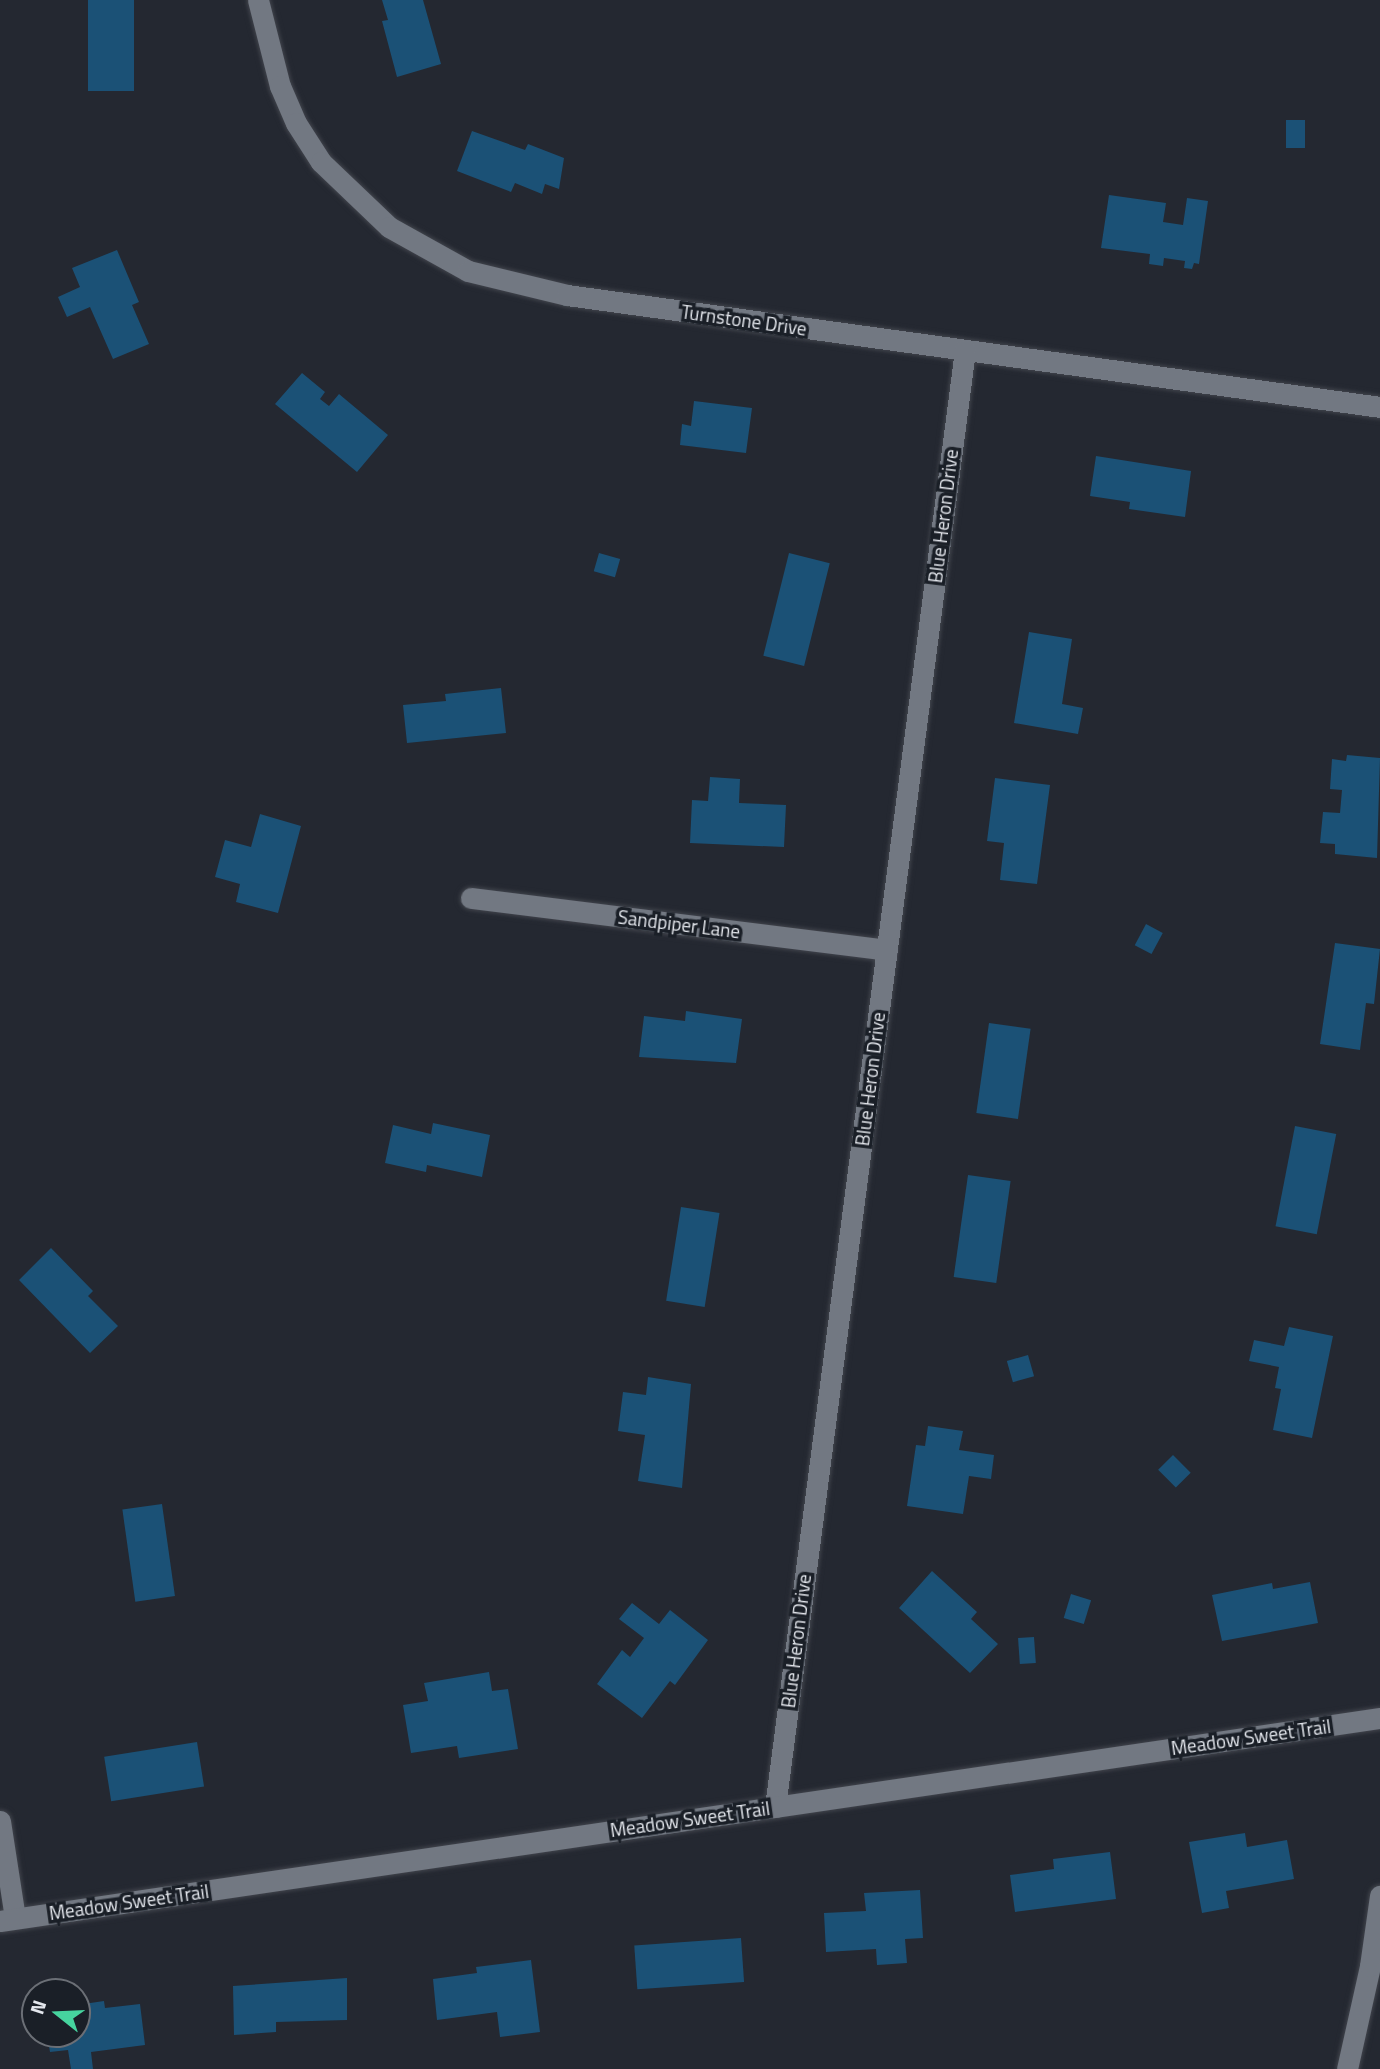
<!DOCTYPE html>
<html>
<head>
<meta charset="utf-8">
<style>
	body { margin:0 }
	#map { position:relative; width:1380px; height:2069px; overflow:hidden; background:#242831; font-family:"Titillium Web",sans-serif }
	div>[style] { position:absolute }
	.building>* { inset:0; background:#1b5176; transform-origin:0 0 }
	.roads { filter:drop-shadow(0 0 2px #41444c) drop-shadow(0 0 2px #41444c) }
	.street>* { height:21px; margin:-10.5px; padding:0 10.5px; transform-origin:10.5px; border-radius:10.5px; background:#727882 }
	span { translate:-50% -50%; white-space:nowrap; text-align:center; line-height:1.15; -webkit-text-stroke:7px #1a1f27; paint-order:stroke }
	.street-label { font-size:19px; color:#e4e7ed }
	.north { position:absolute; left:21px; top:1978px; width:70px; height:70px; box-sizing:border-box; background:#1a1f27; border:2px solid #6b6f76; border-radius:50%; rotate:288deg; font-size:19px; font-weight:700; line-height:28px; text-align:center; color:#e4e7ed }
	.north::after { content:''; display:block; margin:auto; width:24px; height:32px; background:#46d49e; clip-path:polygon(50% 0,100% 100%,50% 72%,0 100%) }
</style>
</head>
<body>
<div id="map">
	<div class="building">
		<i style="left:88px;top:0;width:46px;height:91px"></i>
		<i style="clip-path:polygon(382px 0,423px 0,441px 64px,397px 77px,382px 21px,388px 20px)"></i>
		<i style="left:1286px;top:120px;width:19px;height:28px"></i>
		<i style="clip-path:polygon(472px 131px,525px 150px,528px 144px,564px 158px,559px 189px,545px 184px,542px 194px,515px 183px,511px 192px,457px 171px)"></i>
		<i style="clip-path:polygon(1109px 195px,1166px 203px,1163px 222px,1183px 225px,1187px 198px,1208px 201px,1199px 264px,1194px 263px,1192px 269px,1184px 268px,1185px 261px,1164px 258px,1163px 266px,1149px 264px,1150px 254px,1101px 248px)"></i>
		<i style="clip-path:polygon(117px 250px,139px 302px,132px 305px,149px 344px,113px 359px,90px 307px,67px 317px,58px 297px,80px 287px,72px 268px)"></i>
		<i style="clip-path:polygon(302px 373px,325px 392px,320px 399px,329px 406px,339px 394px,388px 435px,357px 472px,275px 404px)"></i>
		<i style="clip-path:polygon(694px 401px,752px 408px,746px 453px,680px 445px,682px 424px,691px 426px)"></i>
		<i style="clip-path:polygon(1096px 456px,1191px 471px,1185px 517px,1129px 509px,1130px 502px,1090px 496px)"></i>
		<i style="left:599px;top:553px;width:22px;height:19px;rotate:16deg"></i>
		<i style="left:789px;top:553px;width:42px;height:106px;rotate:14deg"></i>
		<i style="clip-path:polygon(1029px 632px,1072px 639px,1062px 704px,1083px 708px,1078px 734px,1014px 723px)"></i>
		<i style="clip-path:polygon(501px 688px,506px 733px,407px 743px,403px 705px,446px 701px,445px 694px)"></i>
		<i style="clip-path:polygon(1347px 755px,1380px 758px,1377px 858px,1335px 854px,1335px 844px,1320px 843px,1323px 812px,1340px 813px,1342px 790px,1330px 789px,1332px 759px,1346px 761px)"></i>
		<i style="clip-path:polygon(710px 777px,740px 779px,739px 803px,786px 805px,784px 847px,690px 843px,692px 800px,708px 801px)"></i>
		<i style="clip-path:polygon(995px 778px,1050px 785px,1037px 884px,1000px 880px,1004px 843px,987px 841px)"></i>
		<i style="clip-path:polygon(260px 814px,301px 826px,278px 913px,236px 902px,240px 884px,215px 877px,225px 840px,251px 847px)"></i>
		<i style="left:1146px;top:924px;width:19px;height:24px;rotate:28deg"></i>
		<i style="clip-path:polygon(1335px 943px,1380px 949px,1374px 1004px,1366px 1003px,1360px 1050px,1320px 1044px)"></i>
		<i style="clip-path:polygon(686px 1011px,742px 1019px,736px 1063px,639px 1057px,644px 1016px,685px 1021px)"></i>
		<i style="left:989px;top:1023px;width:42px;height:91px;rotate:8deg"></i>
		<i style="clip-path:polygon(433px 1123px,490px 1135px,482px 1177px,427px 1165px,426px 1172px,385px 1163px,393px 1125px,431px 1134px)"></i>
		<i style="left:1295px;top:1126px;width:42px;height:102px;rotate:11deg"></i>
		<i style="left:968px;top:1175px;width:43px;height:103px;rotate:8deg"></i>
		<i style="left:681px;top:1207px;width:39px;height:95px;rotate:9deg"></i>
		<i style="clip-path:polygon(51px 1248px,93px 1291px,88px 1296px,118px 1326px,90px 1353px,19px 1280px)"></i>
		<i style="clip-path:polygon(1289px 1327px,1333px 1336px,1312px 1438px,1273px 1430px,1281px 1389px,1275px 1388px,1279px 1367px,1249px 1361px,1254px 1340px,1284px 1346px)"></i>
		<i style="left:1028px;top:1355px;width:22px;height:22px;rotate:74deg"></i>
		<i style="clip-path:polygon(648px 1377px,691px 1384px,682px 1488px,638px 1481px,645px 1435px,618px 1431px,623px 1392px,646px 1395px)"></i>
		<i style="clip-path:polygon(928px 1426px,963px 1431px,959px 1450px,994px 1455px,991px 1479px,969px 1476px,963px 1514px,907px 1506px,916px 1445px,925px 1446px)"></i>
		<i style="left:1173px;top:1455px;width:25px;height:21px;rotate:45deg"></i>
		<i style="left:162px;top:1504px;width:93px;height:40px;rotate:82deg"></i>
		<i style="clip-path:polygon(932px 1571px,977px 1612px,971px 1619px,998px 1644px,970px 1673px,899px 1608px)"></i>
		<i style="clip-path:polygon(1310px 1582px,1318px 1623px,1222px 1641px,1212px 1595px,1272px 1583px,1273px 1589px)"></i>
		<i style="left:1071px;top:1594px;width:21px;height:25px;rotate:17deg"></i>
		<i style="clip-path:polygon(632px 1603px,659px 1624px,670px 1610px,708px 1640px,675px 1685px,670px 1681px,642px 1718px,597px 1684px,622px 1650px,630px 1657px,644px 1638px,619px 1619px)"></i>
		<i style="left:1034px;top:1637px;width:26px;height:16px;rotate:86deg"></i>
		<i style="clip-path:polygon(489px 1672px,492px 1691px,508px 1689px,518px 1749px,459px 1758px,457px 1746px,411px 1753px,403px 1705px,428px 1701px,424px 1683px)"></i>
		<i style="left:197px;top:1742px;width:45px;height:94px;rotate:81deg"></i>
		<i style="clip-path:polygon(1245px 1833px,1247px 1847px,1287px 1840px,1294px 1879px,1226px 1891px,1229px 1908px,1202px 1913px,1189px 1842px)"></i>
		<i style="clip-path:polygon(1110px 1852px,1116px 1899px,1015px 1912px,1010px 1875px,1054px 1869px,1053px 1859px)"></i>
		<i style="clip-path:polygon(920px 1890px,923px 1938px,905px 1939px,907px 1963px,877px 1965px,876px 1949px,826px 1952px,824px 1913px,866px 1911px,864px 1893px)"></i>
		<i style="left:741px;top:1938px;width:44px;height:107px;rotate:86deg"></i>
		<i style="clip-path:polygon(531px 1960px,540px 2032px,500px 2037px,497px 2012px,437px 2020px,433px 1979px,477px 1973px,476px 1967px)"></i>
		<i style="clip-path:polygon(347px 1978px,347px 2020px,276px 2022px,276px 2032px,234px 2035px,233px 1986px)"></i>
		<i style="clip-path:polygon(104px 2001px,105px 2008px,140px 2004px,145px 2045px,91px 2052px,93px 2069px,71px 2069px,68px 2050px,50px 2052px,47px 2034px,77px 2034px,77px 2005px)"></i>
	</div>
	<div class="roads">
		<div class="street">
			<i style="left:258px;top:0;width:89px;rotate:75.7deg"></i>
			<i style="left:280px;top:86px;width:40px;rotate:66.6deg"></i>
			<i style="left:296px;top:123px;width:46px;rotate:57.3deg"></i>
			<i style="left:321px;top:162px;width:94px;rotate:43.7deg"></i>
			<i style="left:389px;top:227px;width:90px;rotate:29.1deg"></i>
			<i style="left:468px;top:271px;width:102px;rotate:13.6deg"></i>
			<i style="left:567px;top:295px;width:821px;rotate:7.84deg"></i>
			<i style="left:471px;top:898px;width:419px;rotate:7.1deg"></i>
			<i style="left:775px;top:1807px;width:1469px;rotate:-82.57deg"></i>
			<i style="left:0;top:1821px;width:98px;rotate:81.2deg"></i>
			<i style="left:0;top:1921px;width:1395px;rotate:-8.37deg"></i>
			<i style="left:1347px;top:2069px;width:106px;rotate:-77.4deg"></i>
			<i style="left:1370px;top:1966px;width:71px;rotate:-81.9deg"></i>
		</div>
	</div>
	<div class="street-label">
		<span style="left:744px;top:320px;rotate:8deg">Turnstone Drive</span>
		<span style="left:943px;top:516px;rotate:-83deg">Blue Heron Drive</span>
		<span style="left:679px;top:924px;rotate:7deg">Sandpiper Lane</span>
		<span style="left:870px;top:1079px;rotate:-83deg">Blue Heron Drive</span>
		<span style="left:796px;top:1641px;rotate:-83deg">Blue Heron Drive</span>
		<span style="left:1251px;top:1737px;rotate:-8deg">Meadow Sweet Trail</span>
		<span style="left:690px;top:1819px;rotate:-8deg">Meadow Sweet Trail</span>
		<span style="left:129px;top:1902px;rotate:-8deg">Meadow Sweet Trail</span>
	</div>
	<div class="north">N</div>
</div>
</body>
</html>
